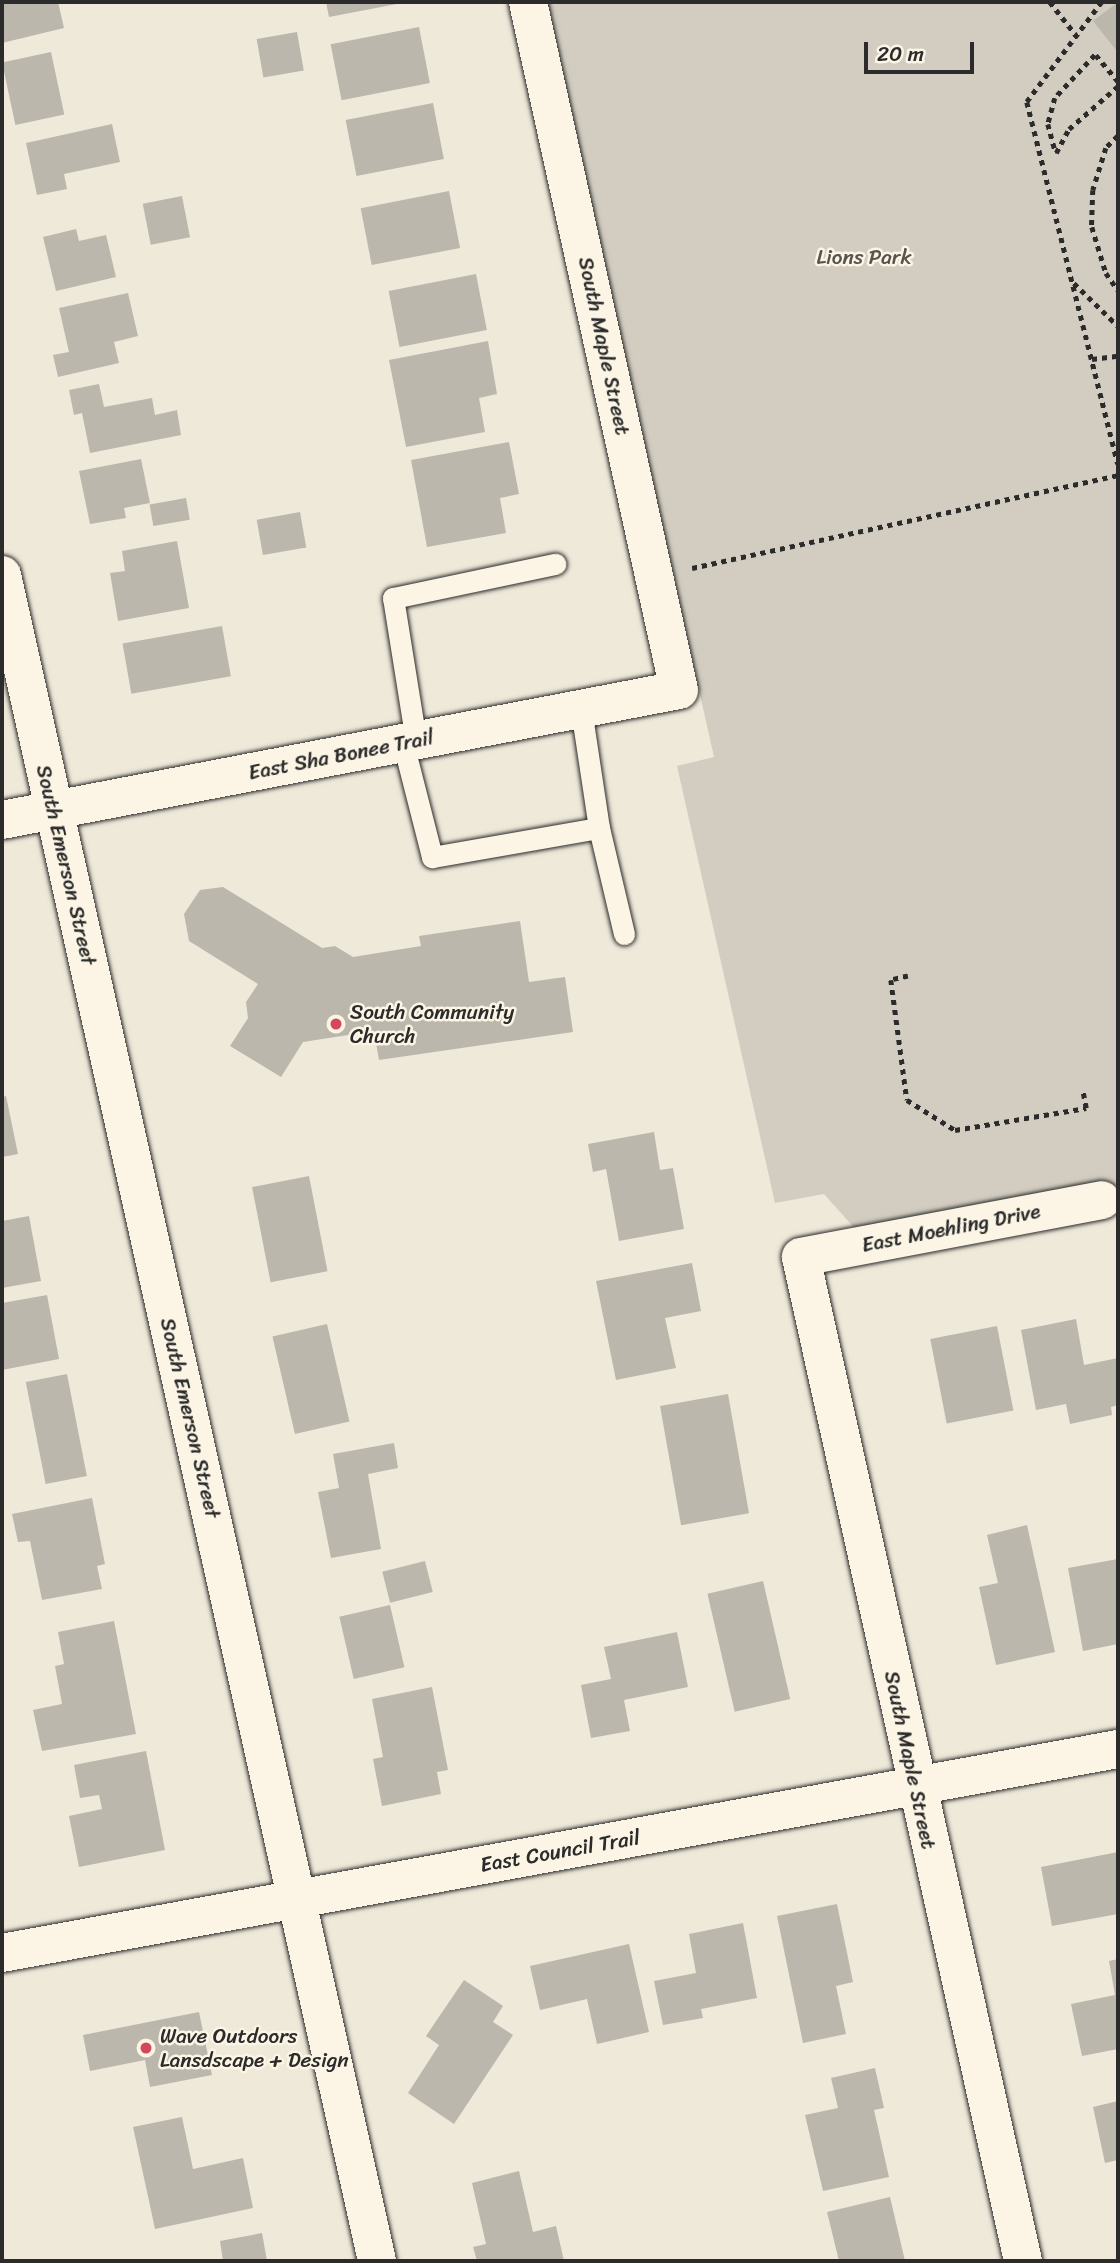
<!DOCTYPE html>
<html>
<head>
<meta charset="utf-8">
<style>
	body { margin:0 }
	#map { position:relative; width:1120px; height:2263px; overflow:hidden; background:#efe9da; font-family:Sriracha,sans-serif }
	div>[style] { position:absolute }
	.green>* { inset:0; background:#d2cdc0 }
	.building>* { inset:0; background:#bcb7ac; transform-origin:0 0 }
	.path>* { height:4.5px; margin-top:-2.25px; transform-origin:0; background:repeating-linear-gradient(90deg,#2b2b2b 0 5px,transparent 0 10px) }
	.roads { filter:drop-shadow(0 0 2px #2b2b2b) drop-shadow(0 0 2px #2b2b2b) }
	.lane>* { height:21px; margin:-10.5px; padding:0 10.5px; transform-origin:10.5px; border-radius:10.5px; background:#fcf5e5 }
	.street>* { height:38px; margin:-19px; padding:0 19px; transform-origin:19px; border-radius:19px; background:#fcf5e5 }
	.dots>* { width:19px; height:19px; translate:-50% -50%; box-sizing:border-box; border:4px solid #fcf5e5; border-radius:50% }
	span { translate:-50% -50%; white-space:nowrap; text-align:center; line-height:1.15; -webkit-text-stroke:5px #fcf5e5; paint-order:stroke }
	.park-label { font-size:21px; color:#555450 }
	.street-label { font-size:21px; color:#2b2b2b }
	.poi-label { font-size:21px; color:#2b2b2b }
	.left { translate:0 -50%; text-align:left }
	.frame { position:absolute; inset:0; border:4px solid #2b2b2b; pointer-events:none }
	.scale { position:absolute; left:864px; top:42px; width:110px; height:32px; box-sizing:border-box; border:4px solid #2b2b2b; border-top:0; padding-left:9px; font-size:21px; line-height:24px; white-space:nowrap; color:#2b2b2b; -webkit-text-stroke:5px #fcf5e5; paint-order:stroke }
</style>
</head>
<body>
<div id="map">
	<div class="green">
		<i style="clip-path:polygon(545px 2px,1118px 2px,1118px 1185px,857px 1231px,824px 1194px,775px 1203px,677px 766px,714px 757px)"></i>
	</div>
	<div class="building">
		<i style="clip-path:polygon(2px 2px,58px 2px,64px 28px,2px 43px)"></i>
		<i style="clip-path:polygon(326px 2px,402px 2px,402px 3px,329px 17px)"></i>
		<i style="clip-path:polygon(1118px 2px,1118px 48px,1116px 50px,1093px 21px)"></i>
		<i style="left:419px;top:27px;width:57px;height:90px;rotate:79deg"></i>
		<i style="left:297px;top:32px;width:39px;height:41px;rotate:80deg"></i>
		<i style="left:51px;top:52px;width:64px;height:50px;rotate:78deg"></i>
		<i style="left:433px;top:103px;width:57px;height:89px;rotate:79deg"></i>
		<i style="clip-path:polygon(112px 124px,120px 162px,64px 174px,67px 189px,37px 195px,26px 143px)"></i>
		<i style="left:449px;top:191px;width:58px;height:90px;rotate:79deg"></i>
		<i style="left:182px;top:196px;width:42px;height:40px;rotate:79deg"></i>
		<i style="clip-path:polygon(76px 229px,79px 241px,106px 235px,116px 277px,56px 291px,43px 237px)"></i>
		<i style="left:476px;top:274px;width:57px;height:89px;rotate:79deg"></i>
		<i style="clip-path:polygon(128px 293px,138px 336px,114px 342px,119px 363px,58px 377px,53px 355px,69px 352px,59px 308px)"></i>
		<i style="clip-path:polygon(488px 341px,497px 394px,479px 398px,485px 432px,406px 447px,389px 360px)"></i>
		<i style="clip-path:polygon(99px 384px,104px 407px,152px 398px,155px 415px,177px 410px,181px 435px,90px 453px,82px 413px,74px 415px,69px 390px)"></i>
		<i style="clip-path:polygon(509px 442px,519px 494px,500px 498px,506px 533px,427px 547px,411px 460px)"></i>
		<i style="clip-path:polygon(141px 459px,150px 503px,124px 508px,126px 518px,90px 524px,79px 471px)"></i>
		<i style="left:186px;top:498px;width:22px;height:37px;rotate:80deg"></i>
		<i style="left:300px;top:512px;width:36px;height:44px;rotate:80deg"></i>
		<i style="clip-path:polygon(177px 541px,189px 608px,118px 621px,110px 573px,125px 571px,122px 551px)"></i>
		<i style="left:222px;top:626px;width:51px;height:101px;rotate:80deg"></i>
		<i style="clip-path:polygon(223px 887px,322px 948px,335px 946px,353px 957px,421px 946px,419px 936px,520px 921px,529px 982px,565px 977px,573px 1032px,379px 1060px,374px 1031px,303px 1042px,281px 1077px,230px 1046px,248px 1018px,246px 1002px,258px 984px,189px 941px,184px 914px,200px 890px)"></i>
		<i style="clip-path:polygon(6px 1096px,18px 1154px,2px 1157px,2px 1097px)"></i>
		<i style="clip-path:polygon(654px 1132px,660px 1170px,673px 1168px,684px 1229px,619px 1241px,606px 1169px,593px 1172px,588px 1144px)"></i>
		<i style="left:309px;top:1176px;width:97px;height:58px;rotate:79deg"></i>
		<i style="clip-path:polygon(29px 1216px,41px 1281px,2px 1288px,2px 1221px)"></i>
		<i style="clip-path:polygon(692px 1263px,701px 1311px,665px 1318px,676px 1368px,616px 1380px,596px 1281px)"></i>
		<i style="clip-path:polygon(47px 1295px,59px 1359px,2px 1370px,2px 1303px)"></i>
		<i style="clip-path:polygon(1076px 1319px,1084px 1365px,1118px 1358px,1118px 1405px,1111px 1407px,1112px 1415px,1070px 1424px,1066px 1404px,1036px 1410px,1021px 1330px)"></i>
		<i style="left:327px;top:1324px;width:100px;height:56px;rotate:77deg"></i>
		<i style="left:997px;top:1326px;width:86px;height:68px;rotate:79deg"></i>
		<i style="left:67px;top:1374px;width:104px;height:42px;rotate:79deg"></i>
		<i style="left:728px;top:1394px;width:121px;height:69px;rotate:80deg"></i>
		<i style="clip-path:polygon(394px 1443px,398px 1468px,368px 1474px,381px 1549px,331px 1558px,318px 1492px,339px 1488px,333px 1454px)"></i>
		<i style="clip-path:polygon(92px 1498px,105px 1564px,97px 1566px,102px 1589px,42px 1600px,30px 1541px,18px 1542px,12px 1514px)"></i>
		<i style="clip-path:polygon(1027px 1525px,1055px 1652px,996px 1665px,979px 1587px,998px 1583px,987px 1535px)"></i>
		<i style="clip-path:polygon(1118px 1559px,1118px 1644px,1083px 1651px,1068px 1568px)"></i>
		<i style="left:425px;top:1561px;width:32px;height:44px;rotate:76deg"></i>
		<i style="left:763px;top:1581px;width:121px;height:57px;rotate:77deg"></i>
		<i style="left:390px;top:1605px;width:64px;height:52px;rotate:77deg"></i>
		<i style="clip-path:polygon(114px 1621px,136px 1734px,42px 1751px,33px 1710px,62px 1704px,55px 1666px,64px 1664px,58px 1632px)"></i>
		<i style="clip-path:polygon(677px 1632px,688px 1687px,624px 1700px,630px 1731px,591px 1738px,581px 1685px,611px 1679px,604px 1647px)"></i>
		<i style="clip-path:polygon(432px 1687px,448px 1770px,437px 1772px,441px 1794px,382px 1806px,373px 1759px,383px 1757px,372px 1699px)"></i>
		<i style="clip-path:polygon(146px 1751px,165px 1850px,79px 1867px,69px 1816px,102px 1809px,99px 1795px,80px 1798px,74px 1765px)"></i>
		<i style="clip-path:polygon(1118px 1852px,1118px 1914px,1052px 1926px,1041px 1867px)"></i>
		<i style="clip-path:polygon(837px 1904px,853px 1982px,836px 1986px,846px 2034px,803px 2043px,777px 1916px)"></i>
		<i style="clip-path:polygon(743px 1923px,757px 1998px,701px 2009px,703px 2018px,663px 2025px,654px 1981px,696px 1973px,689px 1934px)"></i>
		<i style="clip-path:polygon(629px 1944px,649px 2032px,597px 2044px,587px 1999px,540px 2010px,530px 1966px)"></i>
		<i style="clip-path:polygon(1118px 1959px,1118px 2049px,1082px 2056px,1071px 2004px,1115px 1995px,1109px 1961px)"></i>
		<i style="clip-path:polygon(464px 1980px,503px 2006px,493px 2022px,513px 2035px,454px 2124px,408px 2093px,439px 2045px,426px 2036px)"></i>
		<i style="clip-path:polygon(199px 2012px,212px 2075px,150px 2087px,145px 2060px,90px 2071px,83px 2035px)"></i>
		<i style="clip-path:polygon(875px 2068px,884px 2108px,874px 2110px,889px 2177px,823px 2191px,805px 2115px,838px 2108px,831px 2078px)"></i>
		<i style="clip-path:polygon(1118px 2101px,1118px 2160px,1105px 2163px,1093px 2107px)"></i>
		<i style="clip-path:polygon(182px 2117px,193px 2169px,243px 2158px,253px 2208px,155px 2229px,133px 2127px)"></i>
		<i style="clip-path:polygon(519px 2171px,533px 2232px,556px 2226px,564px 2261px,477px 2261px,473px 2247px,486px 2244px,472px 2183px)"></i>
		<i style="clip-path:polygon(890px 2197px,905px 2261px,839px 2261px,827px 2212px)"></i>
		<i style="clip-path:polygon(262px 2233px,267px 2261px,223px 2261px,220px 2241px)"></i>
	</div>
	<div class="path">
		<i style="left:1050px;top:2px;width:42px;rotate:51.8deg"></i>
		<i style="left:1102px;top:2px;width:125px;rotate:126.9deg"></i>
		<i style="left:1027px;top:102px;width:373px;rotate:75.9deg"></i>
		<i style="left:1118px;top:82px;width:35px;rotate:-130deg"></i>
		<i style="left:1095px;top:55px;width:59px;rotate:132.9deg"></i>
		<i style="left:1055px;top:98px;width:27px;rotate:105deg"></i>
		<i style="left:1048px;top:124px;width:30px;rotate:75deg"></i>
		<i style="left:1056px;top:153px;width:27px;rotate:-62deg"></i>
		<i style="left:1069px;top:129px;width:65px;rotate:-41.3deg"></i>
		<i style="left:1118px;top:136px;width:17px;rotate:135deg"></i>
		<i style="left:1106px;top:148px;width:44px;rotate:107.2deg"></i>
		<i style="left:1093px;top:190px;width:37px;rotate:92deg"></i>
		<i style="left:1092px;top:227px;width:48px;rotate:73.1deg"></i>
		<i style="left:1106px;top:273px;width:21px;rotate:55deg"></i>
		<i style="left:1074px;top:283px;width:62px;rotate:44.3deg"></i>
		<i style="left:1092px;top:359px;width:26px;rotate:-7deg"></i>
		<i style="left:692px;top:568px;width:436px;rotate:-12.3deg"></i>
		<i style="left:908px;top:976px;width:17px;rotate:167deg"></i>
		<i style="left:891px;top:980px;width:121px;rotate:82.4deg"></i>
		<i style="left:907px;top:1100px;width:57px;rotate:32deg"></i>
		<i style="left:955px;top:1130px;width:133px;rotate:-9.5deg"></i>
		<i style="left:1086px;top:1108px;width:16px;rotate:-101deg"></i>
	</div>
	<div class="roads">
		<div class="lane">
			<i style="left:581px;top:709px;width:120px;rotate:81.4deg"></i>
			<i style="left:416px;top:741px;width:145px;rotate:-99.1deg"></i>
			<i style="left:393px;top:598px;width:166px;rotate:-11.9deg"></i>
			<i style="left:403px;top:743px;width:118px;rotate:75.7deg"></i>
			<i style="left:432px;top:857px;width:169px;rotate:-9.9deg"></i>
			<i style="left:599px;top:828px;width:109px;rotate:76.7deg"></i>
		</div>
		<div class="street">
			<i style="left:2px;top:575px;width:1727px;rotate:77.46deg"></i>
			<i style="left:2px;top:820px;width:689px;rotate:-10.87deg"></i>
			<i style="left:679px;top:690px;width:704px;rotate:-102.38deg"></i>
			<i style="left:2px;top:1953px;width:1134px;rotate:-10.36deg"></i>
			<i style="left:1023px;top:2261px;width:1028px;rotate:-102.47deg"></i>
			<i style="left:801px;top:1257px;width:306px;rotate:-10.7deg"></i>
		</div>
	</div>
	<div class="dots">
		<i style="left:336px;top:1024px;background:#d1495b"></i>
		<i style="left:146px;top:2048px;background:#d1495b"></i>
	</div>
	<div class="park-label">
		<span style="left:864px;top:257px">Lions Park</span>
	</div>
	<div class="street-label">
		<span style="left:604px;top:346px;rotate:78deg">South Maple Street</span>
		<span style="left:341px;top:755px;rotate:-11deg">East Sha Bonee Trail</span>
		<span style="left:66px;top:865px;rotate:77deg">South Emerson Street</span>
		<span style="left:951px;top:1228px;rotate:-11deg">East Moehling Drive</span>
		<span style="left:190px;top:1418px;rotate:77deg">South Emerson Street</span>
		<span style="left:910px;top:1760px;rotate:78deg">South Maple Street</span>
		<span style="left:560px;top:1851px;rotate:-10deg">East Council Trail</span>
	</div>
	<div class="poi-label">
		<span class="left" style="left:350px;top:1024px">South Community<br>Church</span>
		<span class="left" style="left:160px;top:2048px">Wave Outdoors<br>Lansdscape + Design</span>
	</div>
	<div class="frame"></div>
	<div class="scale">20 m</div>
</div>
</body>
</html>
